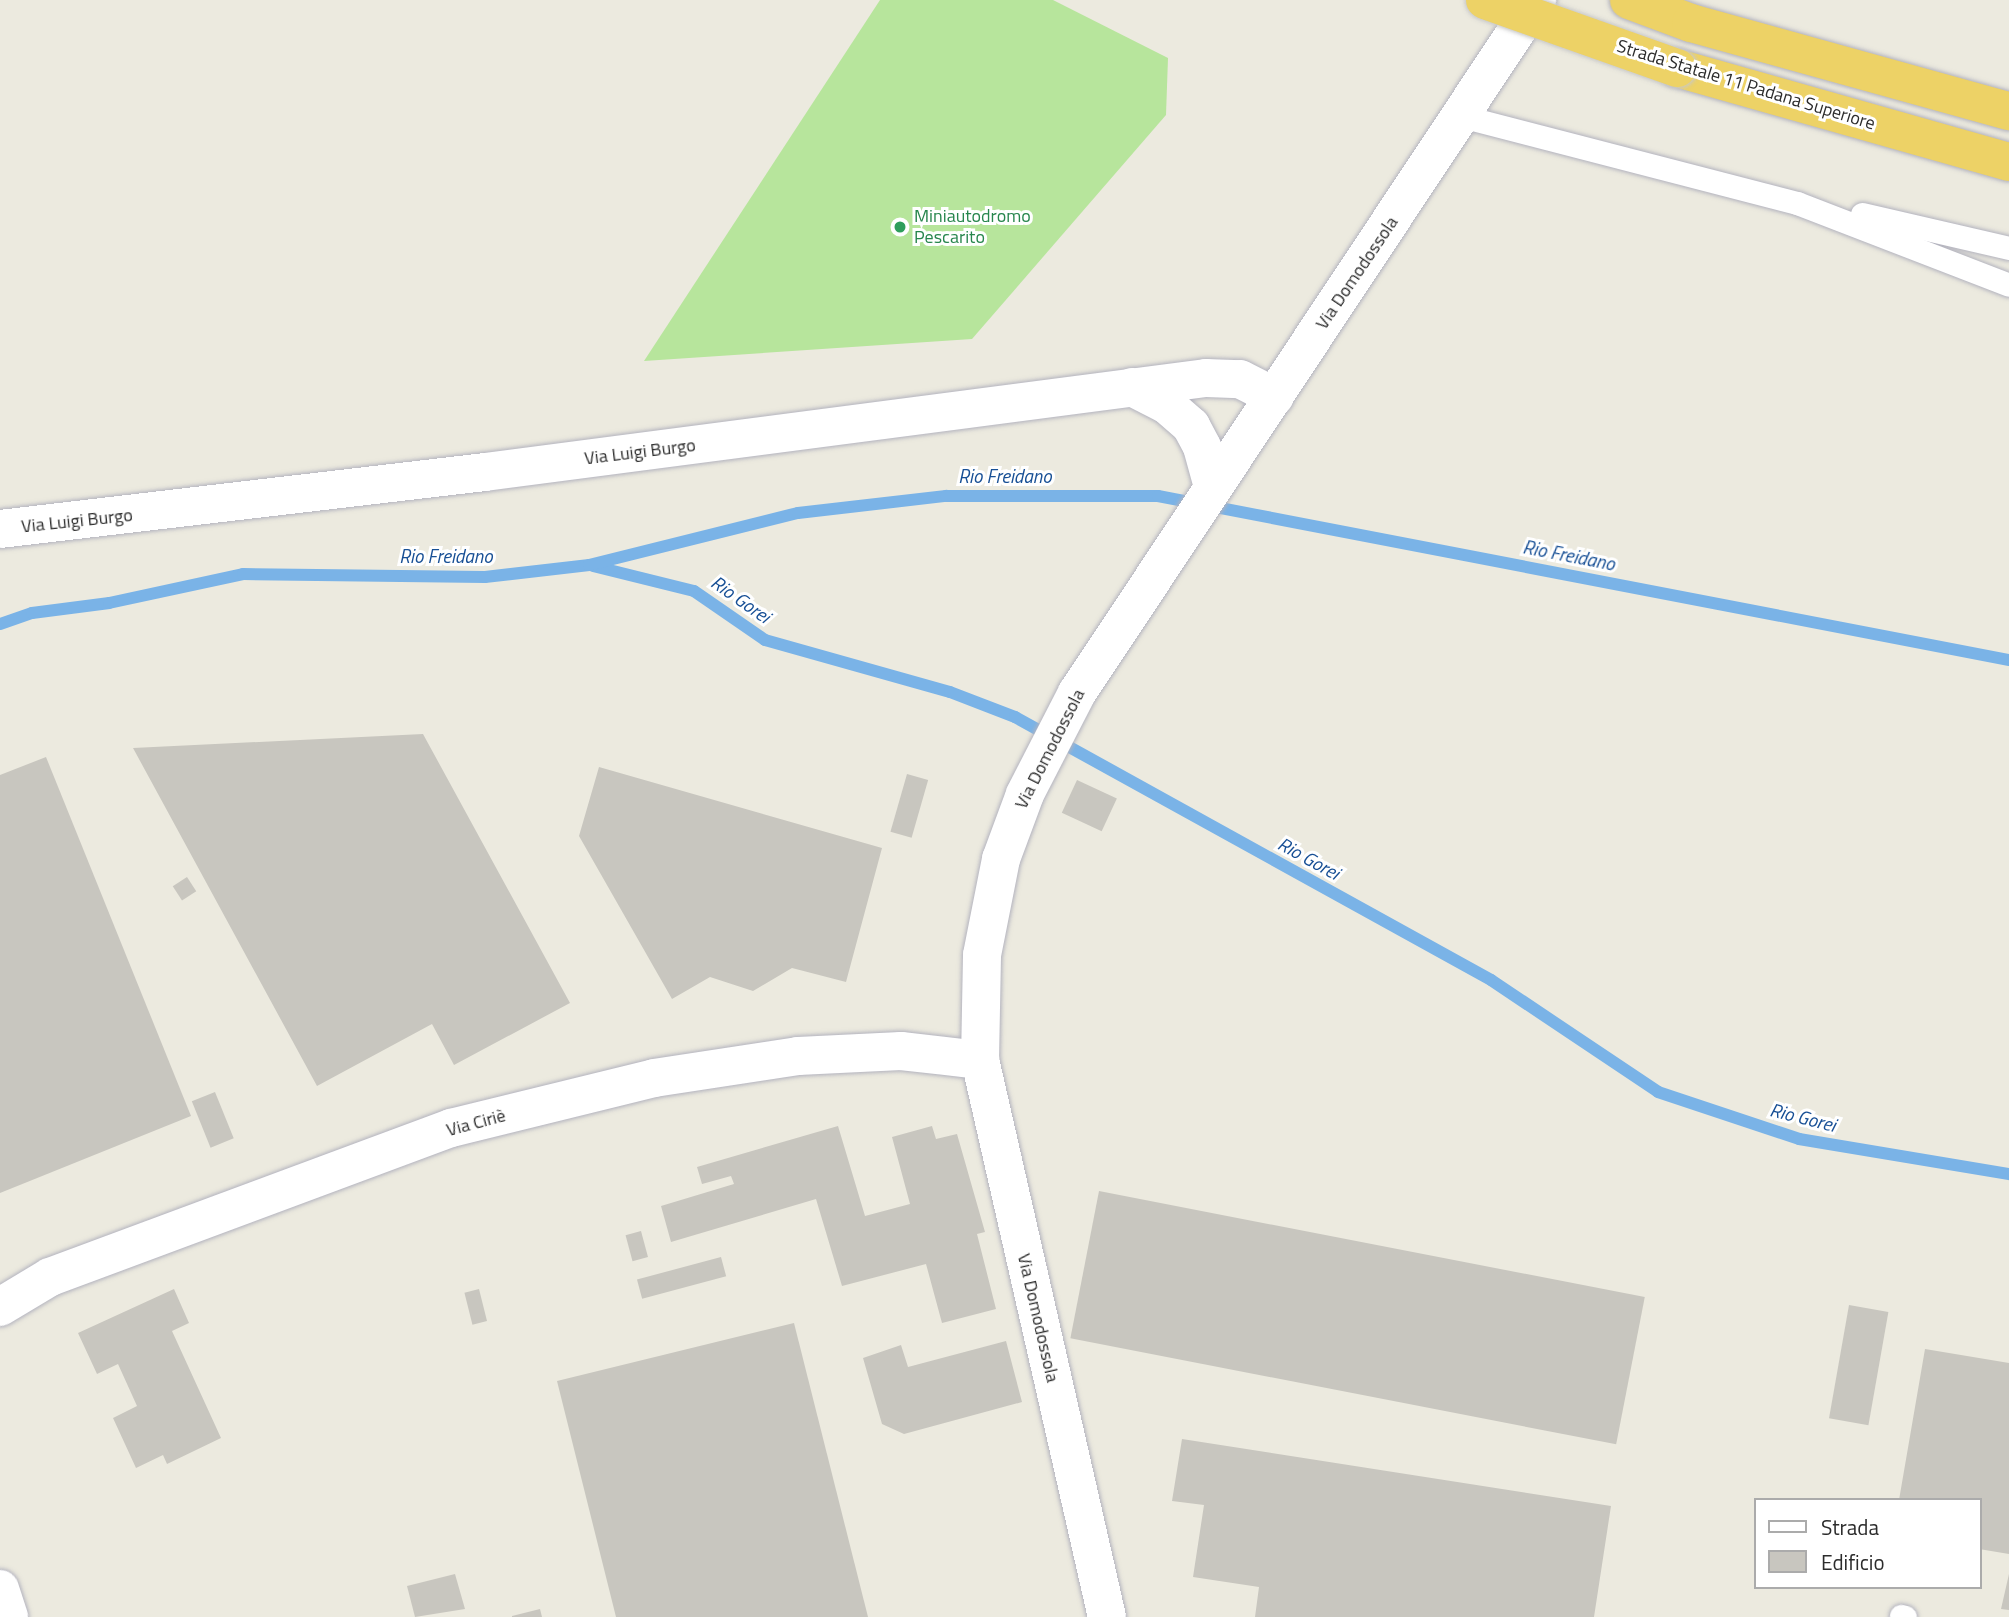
<!DOCTYPE html>
<html>
<head>
<meta charset="utf-8">
<style>
	body { margin:0 }
	#map { position:relative; width:2009px; height:1617px; overflow:hidden; background:#eceadf; font-family:"Titillium Web",sans-serif }
	div>[style] { position:absolute }
	.pitch>* { inset:0; background:#b7e59c }
	.stream>* { height:12px; margin:-6px; padding:0 6px; transform-origin:6px; border-radius:6px; background:#7ab3e7 }
	.building>* { inset:0; background:#c8c6bf; transform-origin:0 0 }
	.roads { filter:drop-shadow(0 0 2px #b3b3be) drop-shadow(0 0 2px #b3b3be) }
	.service>* { height:23px; margin:-11.5px; padding:0 11.5px; transform-origin:11.5px; border-radius:11.5px; background:#fff }
	.minor>* { height:38px; margin:-19px; padding:0 19px; transform-origin:19px; border-radius:19px; background:#fff }
	.tertiary>* { height:38px; margin:-19px; padding:0 19px; transform-origin:19px; border-radius:19px; background:#fff }
	.trunk>* { height:38px; margin:-19px; padding:0 19px; transform-origin:19px; border-radius:19px; background:#edd266 }
	.bridges { filter:drop-shadow(0 0 2px #c8c8c8) drop-shadow(0 0 2px #c8c8c8) }
	.trunk-bridge>* { height:38px; margin:-19px; padding:0 19px; transform-origin:19px; border-radius:19px; background:#edd266 }
	.dots>* { width:19px; height:19px; translate:-50% -50%; box-sizing:border-box; border:4px solid #fff; border-radius:50% }
	span { translate:-50% -50%; white-space:nowrap; text-align:center; line-height:1.15; -webkit-text-stroke:6px #fff; paint-order:stroke }
	.street-label { font-size:18px; color:#2c2c2c }
	.leisure-label { font-size:18px; color:#27864d }
	.left { translate:0 -50%; text-align:left }
	.water-label { font-size:19px; color:#174f95; font-style:italic }
	.legend { position:absolute; left:1754px; top:1498px; width:228px; height:91px; box-sizing:border-box; background:#fff; border:2px solid #ababab; margin:0; padding:9px 12px; list-style:none; font-size:21px; color:#2c2c2c }
	.legend li { display:flex; align-items:center; gap:14px; height:35px }
	.legend b { width:35px; border:2px solid #ababab }
</style>
</head>
<body>
<div id="map">
	<div class="pitch">
		<i style="clip-path:polygon(880px 0,1053px 0,1168px 58px,1166px 115px,972px 339px,644px 361px)"></i>
	</div>
	<div class="stream">
		<i style="left:593px;top:566px;width:104px;rotate:13.9deg"></i>
		<i style="left:694px;top:591px;width:86px;rotate:34.6deg"></i>
		<i style="left:765px;top:640px;width:192px;rotate:15.7deg"></i>
		<i style="left:950px;top:692px;width:70px;rotate:21deg"></i>
		<i style="left:1015px;top:717px;width:544px;rotate:28.92deg"></i>
		<i style="left:1491px;top:980px;width:201px;rotate:33.8deg"></i>
		<i style="left:1658px;top:1092px;width:149px;rotate:18.4deg"></i>
		<i style="left:1799px;top:1139px;width:213px;rotate:9.5deg"></i>
		<i style="left:0;top:624px;width:34px;rotate:-19deg"></i>
		<i style="left:32px;top:613px;width:78px;rotate:-7.4deg"></i>
		<i style="left:109px;top:603px;width:137px;rotate:-12.2deg"></i>
		<i style="left:243px;top:574px;width:242px;rotate:0.7deg"></i>
		<i style="left:485px;top:577px;width:105px;rotate:-6.6deg"></i>
		<i style="left:589px;top:565px;width:215px;rotate:-14deg"></i>
		<i style="left:798px;top:513px;width:149px;rotate:-6.6deg"></i>
		<i style="left:946px;top:496px;width:212px"></i>
		<i style="left:1158px;top:496px;width:867px;rotate:10.91deg"></i>
	</div>
	<div class="building">
		<i style="clip-path:polygon(423px 734px,570px 1003px,454px 1065px,432px 1024px,317px 1086px,133px 748px)"></i>
		<i style="clip-path:polygon(46px 757px,191px 1116px,0 1193px,0 775px)"></i>
		<i style="clip-path:polygon(599px 767px,882px 848px,846px 982px,792px 968px,753px 991px,710px 977px,672px 999px,579px 836px)"></i>
		<i style="left:907px;top:774px;width:22px;height:60px;rotate:16deg"></i>
		<i style="left:1077px;top:780px;width:44px;height:36px;rotate:25deg"></i>
		<i style="left:187px;top:877px;width:17px;height:17px;rotate:57deg"></i>
		<i style="left:215px;top:1092px;width:50px;height:25px;rotate:68deg"></i>
		<i style="clip-path:polygon(838px 1126px,865px 1216px,910px 1204px,892px 1137px,932px 1126px,936px 1139px,957px 1134px,985px 1232px,977px 1234px,996px 1309px,942px 1323px,926px 1264px,842px 1286px,816px 1199px,671px 1242px,661px 1206px,734px 1184px,731px 1176px,702px 1184px,697px 1167px)"></i>
		<i style="left:1099px;top:1191px;width:556px;height:150px;rotate:11deg"></i>
		<i style="left:641px;top:1231px;width:27px;height:16px;rotate:75deg"></i>
		<i style="left:721px;top:1257px;width:20px;height:87px;rotate:75deg"></i>
		<i style="clip-path:polygon(174px 1289px,189px 1323px,172px 1331px,221px 1438px,167px 1464px,163px 1455px,136px 1468px,113px 1418px,137px 1406px,118px 1364px,97px 1374px,78px 1333px)"></i>
		<i style="left:479px;top:1289px;width:33px;height:15px;rotate:76deg"></i>
		<i style="left:1849px;top:1305px;width:40px;height:115px;rotate:10deg"></i>
		<i style="clip-path:polygon(794px 1323px,868px 1617px,616px 1617px,557px 1381px)"></i>
		<i style="clip-path:polygon(1006px 1341px,1022px 1402px,904px 1434px,882px 1424px,863px 1358px,901px 1345px,908px 1367px)"></i>
		<i style="clip-path:polygon(1925px 1349px,2009px 1363px,2009px 1554px,1979px 1549px,1979px 1500px,1899px 1500px)"></i>
		<i style="clip-path:polygon(1182px 1439px,1611px 1506px,1594px 1617px,1255px 1617px,1259px 1587px,1193px 1577px,1204px 1505px,1172px 1501px)"></i>
		<i style="clip-path:polygon(455px 1574px,465px 1609px,415px 1617px,407px 1586px)"></i>
		<i style="clip-path:polygon(2009px 1574px,2009px 1610px,2001px 1609px)"></i>
		<i style="clip-path:polygon(540px 1609px,542px 1617px,512px 1617px,512px 1616px)"></i>
	</div>
	<div class="roads">
		<div class="service">
			<i style="left:1461px;top:116px;width:347px;rotate:14.5deg"></i>
			<i style="left:1797px;top:203px;width:227px;rotate:21.1deg"></i>
			<i style="left:1862px;top:214px;width:151px;rotate:13deg"></i>
			<i style="left:1901px;top:1616px;width:4px;rotate:14deg"></i>
		</div>
		<div class="minor">
			<i style="left:1132px;top:387px;width:39px;rotate:27deg"></i>
			<i style="left:1167px;top:405px;width:32px;rotate:41deg"></i>
			<i style="left:1191px;top:426px;width:24px;rotate:62deg"></i>
			<i style="left:1202px;top:447px;width:41px;rotate:74.6deg"></i>
			<i style="left:0;top:529px;width:488px;rotate:-6.7deg"></i>
			<i style="left:485px;top:472px;width:727px;rotate:-7.43deg"></i>
			<i style="left:1206px;top:378px;width:34px;rotate:2deg"></i>
			<i style="left:1240px;top:379px;width:39px;rotate:27deg"></i>
			<i style="left:0;top:1307px;width:58px;rotate:-31deg"></i>
			<i style="left:50px;top:1277px;width:428px;rotate:-20.4deg"></i>
			<i style="left:451px;top:1128px;width:209px;rotate:-13.8deg"></i>
			<i style="left:654px;top:1078px;width:146px;rotate:-8.7deg"></i>
			<i style="left:798px;top:1056px;width:103px;rotate:-2.8deg"></i>
			<i style="left:901px;top:1051px;width:80px;rotate:6.5deg"></i>
			<i style="left:0;top:1589px;width:29px;rotate:72deg"></i>
		</div>
		<div class="tertiary">
			<i style="left:1107px;top:1617px;width:571px;rotate:-102.84deg"></i>
			<i style="left:980px;top:1060px;width:105px;rotate:-88.9deg"></i>
			<i style="left:982px;top:955px;width:98px;rotate:-78.8deg"></i>
			<i style="left:1001px;top:859px;width:69px;rotate:-69.7deg"></i>
			<i style="left:1025px;top:794px;width:114px;rotate:-62.8deg"></i>
			<i style="left:1077px;top:693px;width:832px;rotate:-56.42deg"></i>
		</div>
		<div class="trunk">
			<i style="left:1629px;top:0;width:66px;rotate:20.4deg"></i>
			<i style="left:1691px;top:23px;width:330px;rotate:15.5deg"></i>
			<i style="left:1677px;top:68px;width:345px;rotate:15.8deg"></i>
		</div>
	</div>
	<div class="bridges">
		<div class="trunk-bridge">
			<i style="left:1485px;top:0;width:204px;rotate:19.5deg"></i>
		</div>
	</div>
	<div class="dots">
		<i style="left:900px;top:227px;background:#2e9e5b"></i>
	</div>
	<div class="street-label">
		<span style="left:1746px;top:85px;rotate:17deg">Strada Statale 11 Padana Superiore</span>
		<span style="left:1357px;top:273px;rotate:-56deg">Via Domodossola</span>
		<span style="left:640px;top:452px;rotate:-7deg">Via Luigi Burgo</span>
		<span style="left:77px;top:521px;rotate:-6deg">Via Luigi Burgo</span>
		<span style="left:1050px;top:749px;rotate:-63deg">Via Domodossola</span>
		<span style="left:476px;top:1123px;rotate:-15deg">Via Ciriè</span>
		<span style="left:1038px;top:1318px;rotate:77deg">Via Domodossola</span>
	</div>
	<div class="leisure-label">
		<span class="left" style="left:914px;top:227px">Miniautodromo<br>Pescarito</span>
	</div>
	<div class="water-label">
		<span style="left:1005px;top:476px">Rio Freidano</span>
		<span style="left:1569px;top:555px;rotate:11deg">Rio Freidano</span>
		<span style="left:446px;top:556px">Rio Freidano</span>
		<span style="left:741px;top:599px;rotate:35deg">Rio Gorei</span>
		<span style="left:1309px;top:858px;rotate:29deg">Rio Gorei</span>
		<span style="left:1803px;top:1117px;rotate:14deg">Rio Gorei</span>
	</div>
	<ul class="legend">
	<li><b style="height:9px;background:#fff"></b>Strada</li>
	<li><b style="height:19px;background:#c8c6bf"></b>Edificio</li>
	</ul>
</div>
</body>
</html>
